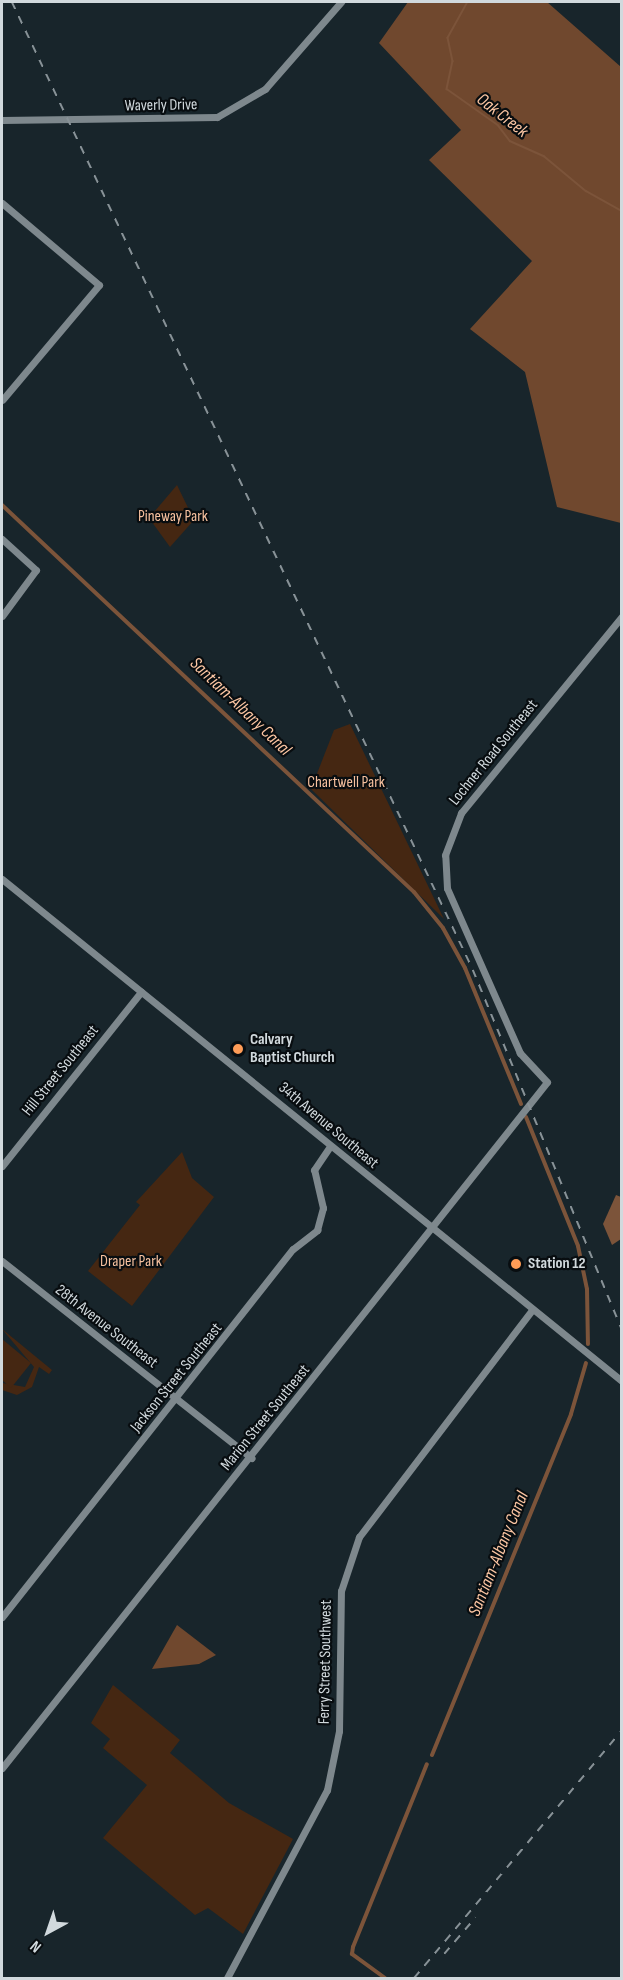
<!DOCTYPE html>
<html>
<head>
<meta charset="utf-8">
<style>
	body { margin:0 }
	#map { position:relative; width:623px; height:1980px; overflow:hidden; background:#18252b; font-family:"Sofia Sans Condensed",sans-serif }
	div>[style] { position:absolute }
	.green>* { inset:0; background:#452712 }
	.forest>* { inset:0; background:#70482e }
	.water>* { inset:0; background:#7c543a }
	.stream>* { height:1.5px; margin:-0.75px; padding:0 0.75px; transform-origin:0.75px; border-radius:0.75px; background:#7c543a }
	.canal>* { height:4px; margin:-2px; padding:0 2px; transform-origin:2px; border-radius:2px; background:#7c543a }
	.secondary>* { height:7px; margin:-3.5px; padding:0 3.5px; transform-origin:3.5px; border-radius:3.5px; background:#7e888d }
	.rail>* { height:1.5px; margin-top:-0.75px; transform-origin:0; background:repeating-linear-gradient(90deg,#889297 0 8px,transparent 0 16px) }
	.dots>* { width:16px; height:16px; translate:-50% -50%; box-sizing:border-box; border:3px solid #080d10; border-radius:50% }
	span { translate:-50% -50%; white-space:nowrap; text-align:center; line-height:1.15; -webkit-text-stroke:4.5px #080d10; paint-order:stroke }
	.street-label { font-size:16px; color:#d1d9dd }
	.park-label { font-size:16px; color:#f7c19f }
	.poi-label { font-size:16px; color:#d1d9dd; font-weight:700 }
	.left { translate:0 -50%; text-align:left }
	.water-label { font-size:18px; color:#fcc6a3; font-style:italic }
	.frame { position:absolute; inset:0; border:3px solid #d1d9dd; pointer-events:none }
	.north { position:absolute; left:18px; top:1902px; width:60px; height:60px; -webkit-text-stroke:4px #080d10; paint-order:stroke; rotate:220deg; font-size:16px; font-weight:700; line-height:24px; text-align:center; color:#d1d9dd }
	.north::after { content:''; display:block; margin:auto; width:21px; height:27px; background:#d1d9dd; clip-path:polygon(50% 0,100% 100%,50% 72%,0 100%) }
</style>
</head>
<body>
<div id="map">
	<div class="green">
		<i style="clip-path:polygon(177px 485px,194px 520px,170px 547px,149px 518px)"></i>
		<i style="clip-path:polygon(350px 724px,444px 919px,311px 789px,334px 730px)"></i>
		<i style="clip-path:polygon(182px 1152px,192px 1178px,214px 1197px,132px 1306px,88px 1271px,140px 1205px,136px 1202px)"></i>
		<i style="clip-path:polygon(2px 1329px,52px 1370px,49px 1374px,39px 1367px,32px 1387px,17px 1395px,2px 1390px,2px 1383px,25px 1387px,34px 1367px)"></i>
		<i style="clip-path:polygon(2px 1339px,31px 1363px,11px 1388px,2px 1380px)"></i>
		<i style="clip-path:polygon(113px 1685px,180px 1740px,170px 1753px,229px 1803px,293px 1839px,243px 1934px,208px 1908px,195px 1915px,103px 1838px,147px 1785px,103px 1748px,110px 1739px,91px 1723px)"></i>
	</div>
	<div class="forest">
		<i style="clip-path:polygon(408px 2px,547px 2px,621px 67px,621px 523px,557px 507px,525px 372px,470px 329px,532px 261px,429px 160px,461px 130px,379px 43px)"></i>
		<i style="clip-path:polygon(177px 1625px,216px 1655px,199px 1664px,152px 1669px)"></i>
	</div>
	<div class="water">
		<i style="clip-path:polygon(616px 1195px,621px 1197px,621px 1239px,612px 1245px,603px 1224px)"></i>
	</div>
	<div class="stream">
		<i style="left:468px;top:2px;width:41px;rotate:119.1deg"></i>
		<i style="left:448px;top:38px;width:24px;rotate:78deg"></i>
		<i style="left:453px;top:61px;width:29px;rotate:102deg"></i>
		<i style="left:447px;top:89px;width:62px;rotate:35.2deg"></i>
		<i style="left:498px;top:125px;width:20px;rotate:53deg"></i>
		<i style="left:510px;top:141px;width:37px;rotate:24deg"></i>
		<i style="left:544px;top:156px;width:55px;rotate:39.8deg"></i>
		<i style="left:586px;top:191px;width:41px;rotate:29.1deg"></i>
	</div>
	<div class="canal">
		<i style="left:2px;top:505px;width:565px;rotate:43.21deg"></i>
		<i style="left:414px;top:892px;width:46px;rotate:51.1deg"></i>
		<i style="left:443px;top:928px;width:46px;rotate:61.2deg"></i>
		<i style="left:465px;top:968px;width:147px;rotate:67.6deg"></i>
		<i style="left:526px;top:1117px;width:139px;rotate:68deg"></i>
		<i style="left:578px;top:1246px;width:44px;rotate:78.2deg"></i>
		<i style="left:587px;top:1289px;width:55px;rotate:89deg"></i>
		<i style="left:432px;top:1755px;width:368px;rotate:-67.8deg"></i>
		<i style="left:571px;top:1414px;width:53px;rotate:-73.6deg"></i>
		<i style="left:385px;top:1978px;width:41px;rotate:-144deg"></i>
		<i style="left:352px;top:1954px;width:7px;rotate:-82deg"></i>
		<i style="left:353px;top:1947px;width:197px;rotate:-68deg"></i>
	</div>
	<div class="secondary">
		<i style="left:2px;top:120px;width:215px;rotate:-0.8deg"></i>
		<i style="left:217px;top:117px;width:56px;rotate:-30.3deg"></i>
		<i style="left:265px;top:89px;width:116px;rotate:-48.9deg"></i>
		<i style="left:2px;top:203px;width:127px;rotate:40.2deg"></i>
		<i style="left:99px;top:285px;width:150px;rotate:130.1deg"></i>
		<i style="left:2px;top:539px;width:46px;rotate:42.4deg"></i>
		<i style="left:36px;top:570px;width:57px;rotate:126.5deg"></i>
		<i style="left:2px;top:879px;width:798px;rotate:39deg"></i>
		<i style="left:2px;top:1166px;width:223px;rotate:-51.4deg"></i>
		<i style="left:2px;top:1261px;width:318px;rotate:38.3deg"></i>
		<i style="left:2px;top:1617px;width:469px;rotate:-51.7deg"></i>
		<i style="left:293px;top:1249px;width:31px;rotate:-38deg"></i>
		<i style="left:317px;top:1230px;width:23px;rotate:-75deg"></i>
		<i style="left:323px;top:1208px;width:39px;rotate:-103deg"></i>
		<i style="left:314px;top:1170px;width:29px;rotate:-56deg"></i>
		<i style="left:2px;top:1768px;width:876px;rotate:-51.53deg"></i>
		<i style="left:547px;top:1082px;width:40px;rotate:-133deg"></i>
		<i style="left:520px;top:1053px;width:180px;rotate:-113.9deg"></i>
		<i style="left:447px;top:888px;width:33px;rotate:-93deg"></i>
		<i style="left:445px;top:855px;width:45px;rotate:-69.1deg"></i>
		<i style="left:461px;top:813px;width:254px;rotate:-50.7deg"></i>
		<i style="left:227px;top:1978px;width:213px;rotate:-62deg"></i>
		<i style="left:327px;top:1790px;width:60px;rotate:-78.5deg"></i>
		<i style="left:339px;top:1731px;width:140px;rotate:-89.2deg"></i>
		<i style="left:341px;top:1591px;width:57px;rotate:-71.6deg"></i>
		<i style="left:359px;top:1537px;width:285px;rotate:-52.7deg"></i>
	</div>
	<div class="rail">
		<i style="left:12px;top:2px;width:1072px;rotate:64.53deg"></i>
		<i style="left:473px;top:970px;width:390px;rotate:67.5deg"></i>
		<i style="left:444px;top:1954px;width:48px;rotate:-49.3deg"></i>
		<i style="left:414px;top:1978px;width:324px;rotate:-50deg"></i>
	</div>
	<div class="dots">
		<i style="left:238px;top:1049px;background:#fe9c57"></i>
		<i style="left:516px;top:1264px;background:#fe9c57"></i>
	</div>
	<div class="street-label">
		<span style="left:161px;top:106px;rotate:-1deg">Waverly Drive</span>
		<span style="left:494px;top:753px;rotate:-51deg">Lochner Road Southeast</span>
		<span style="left:61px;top:1071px;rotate:-51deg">Hill Street Southeast</span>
		<span style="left:328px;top:1126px;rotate:40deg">34th Avenue Southeast</span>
		<span style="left:106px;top:1327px;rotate:38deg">28th Avenue Southeast</span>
		<span style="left:177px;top:1378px;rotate:-51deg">Jackson Street Southeast</span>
		<span style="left:266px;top:1418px;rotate:-51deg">Marion Street Southeast</span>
		<span style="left:326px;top:1662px;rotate:-89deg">Ferry Street Southwest</span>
	</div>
	<div class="park-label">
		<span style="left:173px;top:517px">Pineway Park</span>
		<span style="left:346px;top:783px">Chartwell Park</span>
		<span style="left:131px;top:1262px">Draper Park</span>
	</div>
	<div class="poi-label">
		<span class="left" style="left:250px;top:1049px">Calvary<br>Baptist Church</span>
		<span class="left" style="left:528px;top:1264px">Station 12</span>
	</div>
	<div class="water-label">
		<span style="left:502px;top:116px;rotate:38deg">Oak Creek</span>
		<span style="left:240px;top:707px;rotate:44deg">Santiam-Albany Canal</span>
		<span style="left:499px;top:1554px;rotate:-68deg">Santiam-Albany Canal</span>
	</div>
	<div class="frame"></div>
	<div class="north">N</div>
</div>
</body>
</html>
